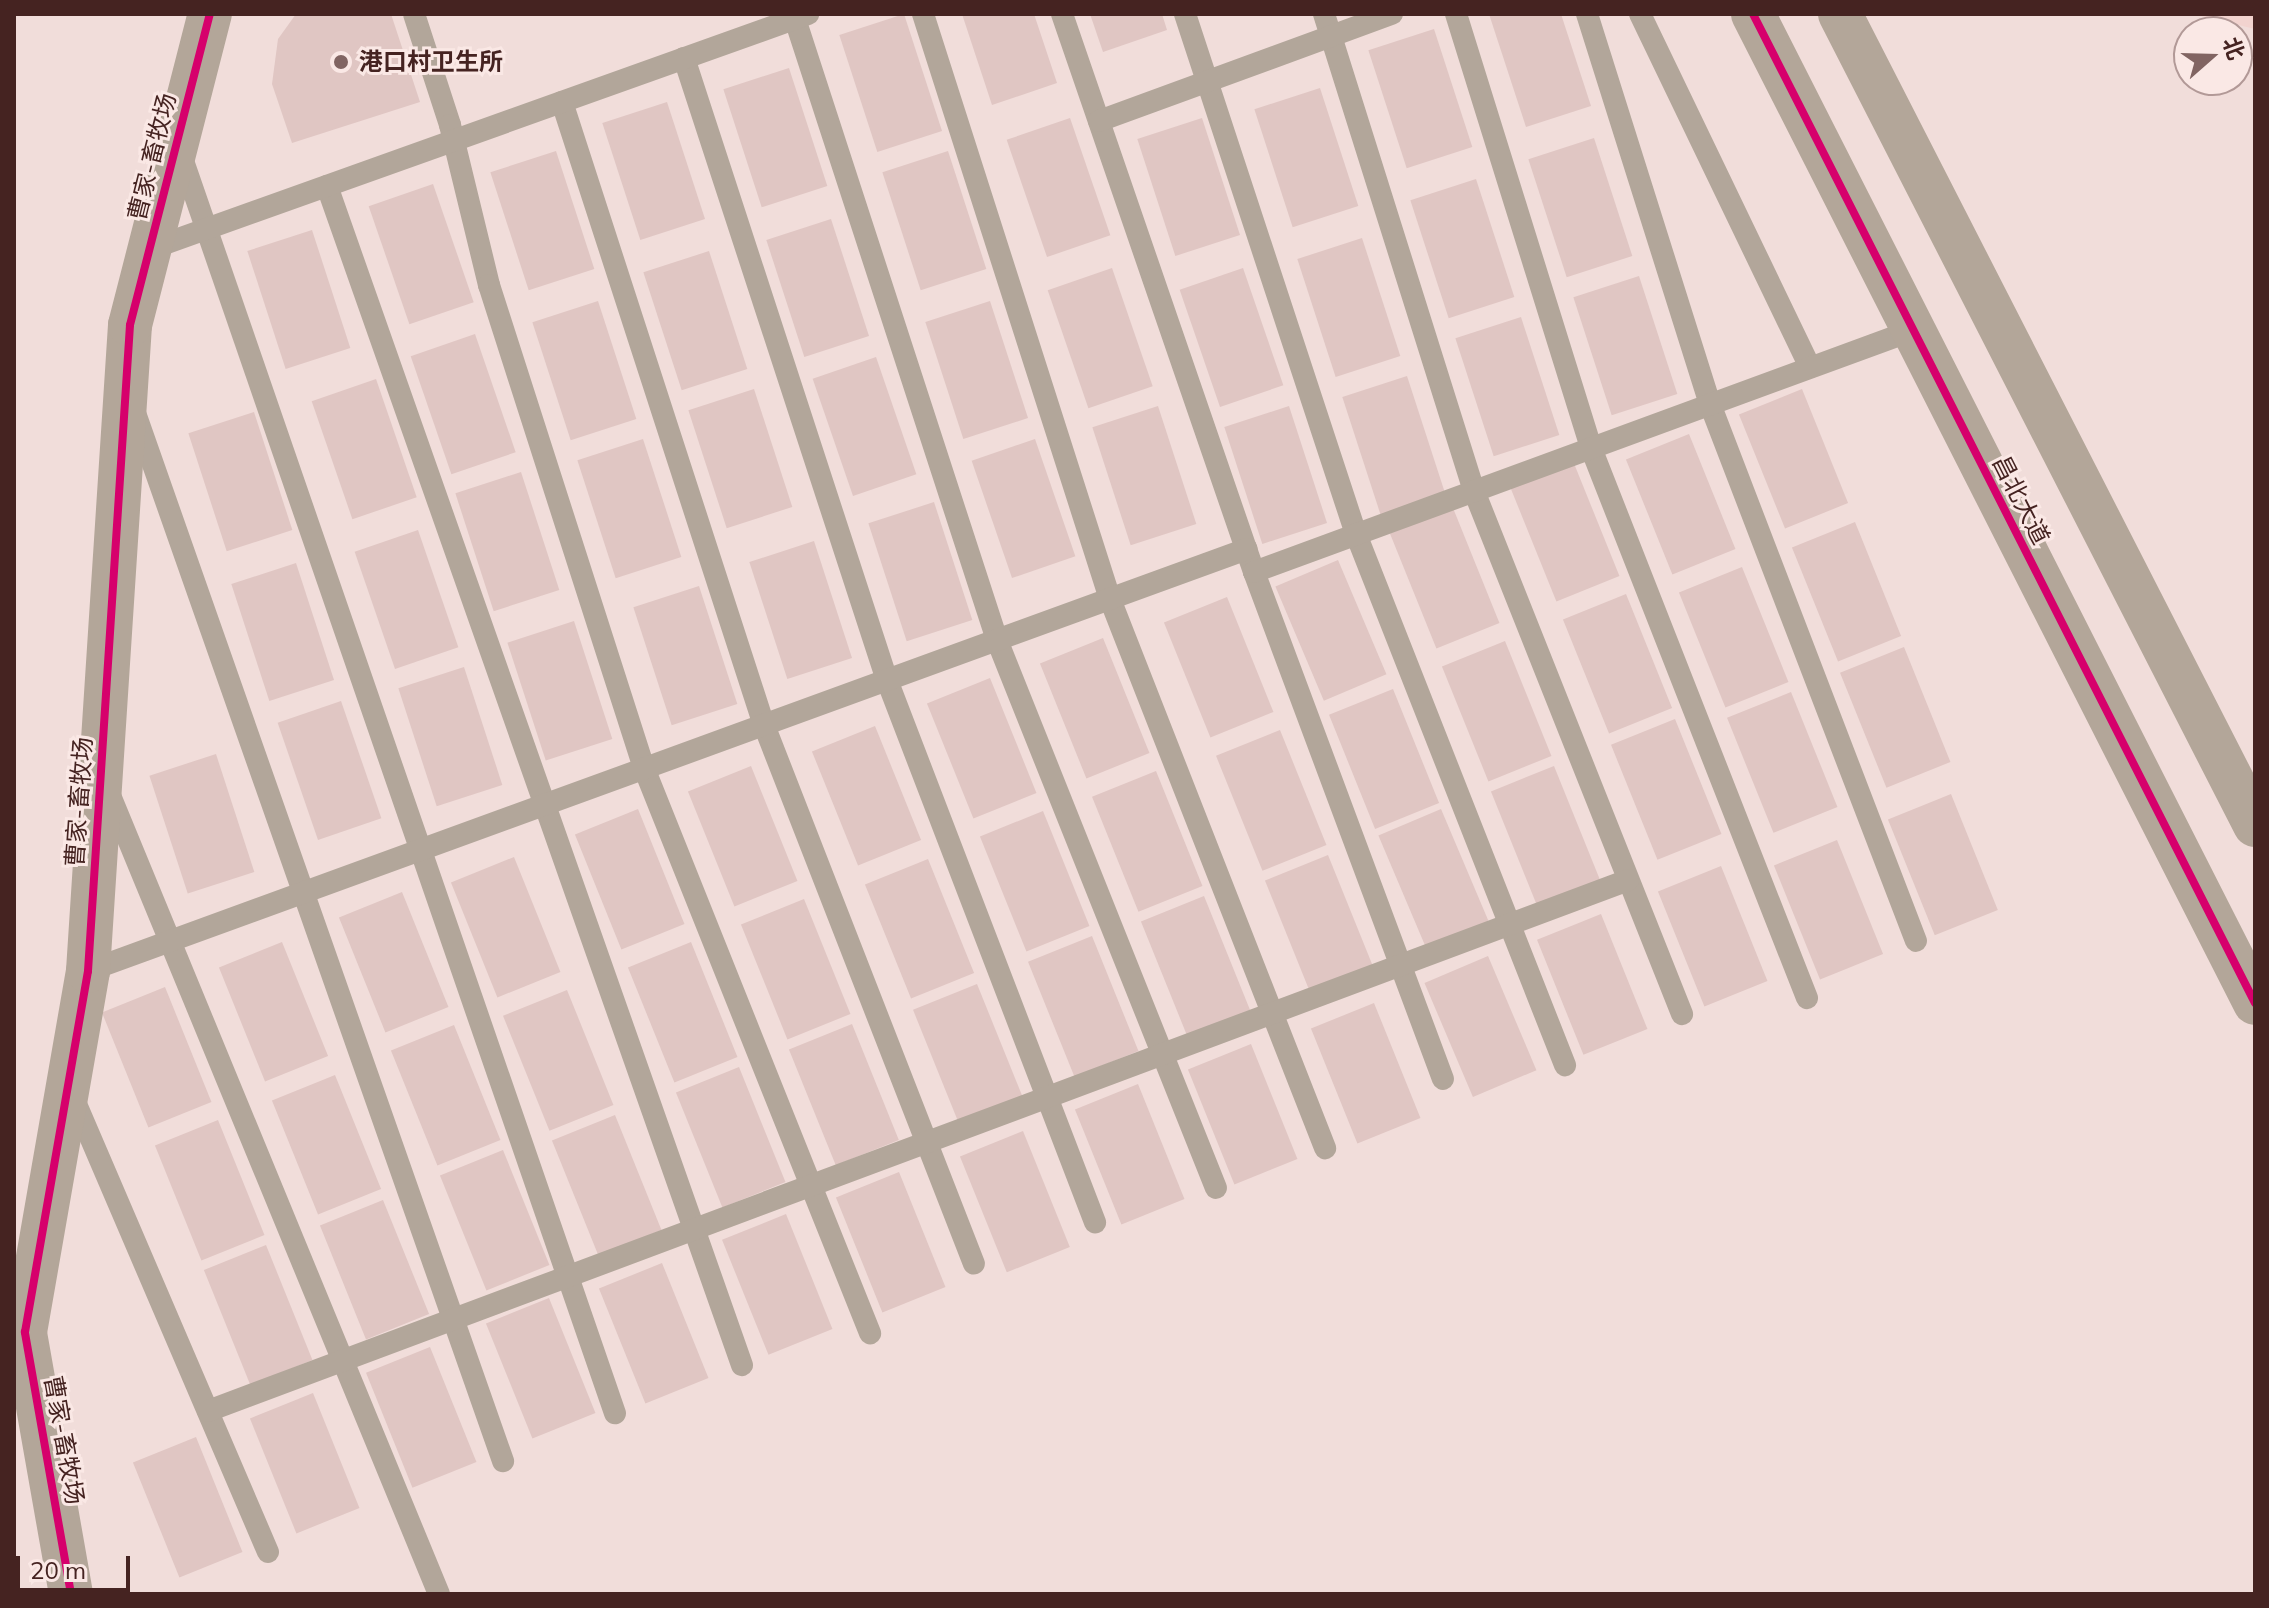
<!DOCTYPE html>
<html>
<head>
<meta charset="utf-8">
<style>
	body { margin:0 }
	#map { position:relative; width:2269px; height:1608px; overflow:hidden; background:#f1ddda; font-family:Mulish,"Noto Sans SC",sans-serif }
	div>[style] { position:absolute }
	.built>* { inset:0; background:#f2d3cf }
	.building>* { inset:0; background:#e0c6c3; transform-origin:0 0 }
	.lane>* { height:22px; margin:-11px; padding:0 11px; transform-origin:11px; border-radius:11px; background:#b2a69a }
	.secondary>* { height:44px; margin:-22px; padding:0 22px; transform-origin:22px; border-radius:22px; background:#b3a699 }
	.cycleway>* { height:8px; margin:-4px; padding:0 4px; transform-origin:4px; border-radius:4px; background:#d6006c }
	.dots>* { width:22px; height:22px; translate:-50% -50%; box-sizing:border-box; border:4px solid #fae8e5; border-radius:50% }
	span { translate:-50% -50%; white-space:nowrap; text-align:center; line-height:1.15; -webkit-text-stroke:6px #fae8e5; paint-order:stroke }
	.poi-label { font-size:24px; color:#452321; font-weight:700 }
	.left { translate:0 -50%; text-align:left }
	.street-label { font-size:24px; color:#452321 }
	.frame { position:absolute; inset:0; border:16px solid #452321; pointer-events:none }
	.north { position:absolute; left:2173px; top:16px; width:80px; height:80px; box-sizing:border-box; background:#fae8e5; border:2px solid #b29997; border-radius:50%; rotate:70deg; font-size:22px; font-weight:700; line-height:32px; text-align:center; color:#452321 }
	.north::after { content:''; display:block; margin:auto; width:28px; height:36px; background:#816462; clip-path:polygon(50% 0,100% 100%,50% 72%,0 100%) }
	.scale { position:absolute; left:16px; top:1556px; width:114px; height:36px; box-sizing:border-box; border:4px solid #452321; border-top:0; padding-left:10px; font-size:24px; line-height:28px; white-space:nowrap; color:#452321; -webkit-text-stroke:6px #fae8e5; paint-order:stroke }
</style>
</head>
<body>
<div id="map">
	<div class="built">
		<i style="clip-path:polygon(2193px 14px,2255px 14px,2255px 29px)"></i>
	</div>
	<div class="building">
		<i style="clip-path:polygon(296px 14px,391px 14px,420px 102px,292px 143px,272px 84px,278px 39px)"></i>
		<i style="left:904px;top:14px;width:123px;height:68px;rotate:72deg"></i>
		<i style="clip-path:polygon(962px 14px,1034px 14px,1057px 83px,992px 105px)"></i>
		<i style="clip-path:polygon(1090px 14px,1162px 14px,1167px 30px,1103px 52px)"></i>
		<i style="clip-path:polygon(1489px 14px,1561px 14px,1591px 106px,1526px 127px)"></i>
		<i style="left:1434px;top:29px;width:124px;height:69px;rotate:72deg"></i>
		<i style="left:789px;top:68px;width:124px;height:69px;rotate:72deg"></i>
		<i style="left:1320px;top:88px;width:124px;height:69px;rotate:72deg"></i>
		<i style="left:667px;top:102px;width:123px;height:68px;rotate:72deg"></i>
		<i style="left:1070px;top:118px;width:124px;height:67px;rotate:71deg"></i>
		<i style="left:1202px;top:118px;width:123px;height:68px;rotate:72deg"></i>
		<i style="left:1594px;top:138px;width:124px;height:69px;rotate:72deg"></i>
		<i style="left:556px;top:151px;width:124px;height:69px;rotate:72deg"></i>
		<i style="left:948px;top:151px;width:124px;height:69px;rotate:72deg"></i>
		<i style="left:1476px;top:179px;width:124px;height:69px;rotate:72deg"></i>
		<i style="left:433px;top:184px;width:125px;height:68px;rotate:71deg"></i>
		<i style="left:831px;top:219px;width:123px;height:68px;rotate:72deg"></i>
		<i style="left:312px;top:230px;width:124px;height:68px;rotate:72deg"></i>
		<i style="left:1362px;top:238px;width:124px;height:68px;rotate:72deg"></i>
		<i style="left:709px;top:251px;width:124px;height:69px;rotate:72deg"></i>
		<i style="left:1112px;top:268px;width:125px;height:68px;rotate:71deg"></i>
		<i style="left:1243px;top:268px;width:124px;height:67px;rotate:71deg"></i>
		<i style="left:1639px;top:276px;width:124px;height:69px;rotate:72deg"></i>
		<i style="left:598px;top:301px;width:124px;height:69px;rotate:72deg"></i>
		<i style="left:990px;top:301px;width:123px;height:68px;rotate:72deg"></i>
		<i style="left:1521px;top:317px;width:124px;height:69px;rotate:72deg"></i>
		<i style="left:475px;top:334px;width:125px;height:68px;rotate:71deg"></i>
		<i style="left:876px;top:357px;width:124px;height:67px;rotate:71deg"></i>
		<i style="left:1407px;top:376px;width:124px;height:68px;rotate:72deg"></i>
		<i style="left:376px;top:379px;width:125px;height:68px;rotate:71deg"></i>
		<i style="left:754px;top:389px;width:124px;height:69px;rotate:72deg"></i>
		<i style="left:1802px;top:389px;width:123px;height:68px;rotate:68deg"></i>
		<i style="left:1158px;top:406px;width:124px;height:69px;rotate:72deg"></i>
		<i style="left:1289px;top:406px;width:123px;height:68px;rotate:72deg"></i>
		<i style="left:254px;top:412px;width:124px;height:69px;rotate:72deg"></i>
		<i style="left:1689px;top:434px;width:124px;height:68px;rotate:68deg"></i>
		<i style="left:643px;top:439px;width:124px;height:69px;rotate:72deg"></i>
		<i style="left:1035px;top:439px;width:124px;height:67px;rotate:71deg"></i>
		<i style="left:1573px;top:461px;width:124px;height:68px;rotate:68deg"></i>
		<i style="left:521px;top:472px;width:124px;height:69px;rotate:72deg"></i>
		<i style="left:934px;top:502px;width:124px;height:69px;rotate:72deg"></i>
		<i style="left:1453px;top:508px;width:124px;height:68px;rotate:68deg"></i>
		<i style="left:1855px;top:522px;width:123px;height:68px;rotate:68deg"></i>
		<i style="left:418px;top:530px;width:124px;height:67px;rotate:71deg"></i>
		<i style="left:814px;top:541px;width:123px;height:68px;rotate:72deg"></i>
		<i style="left:1338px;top:560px;width:124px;height:68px;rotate:67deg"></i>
		<i style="left:296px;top:563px;width:123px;height:68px;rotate:72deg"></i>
		<i style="left:1742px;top:567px;width:124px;height:68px;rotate:68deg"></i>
		<i style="left:699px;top:586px;width:124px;height:69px;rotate:72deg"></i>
		<i style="left:1626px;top:594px;width:123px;height:68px;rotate:68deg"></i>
		<i style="left:1227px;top:597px;width:124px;height:68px;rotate:68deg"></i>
		<i style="left:574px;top:621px;width:124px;height:70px;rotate:72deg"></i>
		<i style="left:1103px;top:638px;width:124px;height:68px;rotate:68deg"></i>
		<i style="left:1505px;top:641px;width:124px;height:68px;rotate:68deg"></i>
		<i style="left:1904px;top:647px;width:124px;height:69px;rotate:68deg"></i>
		<i style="left:464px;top:667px;width:124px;height:69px;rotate:72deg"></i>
		<i style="left:990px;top:678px;width:124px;height:68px;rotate:68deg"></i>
		<i style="left:1393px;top:689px;width:123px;height:69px;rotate:68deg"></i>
		<i style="left:1791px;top:692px;width:124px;height:69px;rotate:68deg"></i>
		<i style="left:341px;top:701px;width:124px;height:67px;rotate:71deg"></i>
		<i style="left:1675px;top:719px;width:124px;height:69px;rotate:68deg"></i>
		<i style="left:875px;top:726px;width:123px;height:68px;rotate:68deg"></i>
		<i style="left:1280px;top:730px;width:124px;height:69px;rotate:68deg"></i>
		<i style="left:216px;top:754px;width:124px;height:70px;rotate:72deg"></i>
		<i style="left:751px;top:766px;width:124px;height:68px;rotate:68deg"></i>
		<i style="left:1554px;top:766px;width:124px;height:68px;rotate:68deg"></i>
		<i style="left:1156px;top:771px;width:124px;height:69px;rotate:68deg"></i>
		<i style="left:1951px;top:794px;width:125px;height:68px;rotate:68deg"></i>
		<i style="left:638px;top:809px;width:124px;height:68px;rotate:68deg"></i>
		<i style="left:1441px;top:809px;width:124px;height:68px;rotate:67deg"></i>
		<i style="left:1043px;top:811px;width:124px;height:68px;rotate:68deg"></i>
		<i style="left:1837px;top:840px;width:123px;height:68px;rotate:68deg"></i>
		<i style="left:1328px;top:855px;width:124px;height:68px;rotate:68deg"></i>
		<i style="left:514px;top:857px;width:124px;height:68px;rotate:68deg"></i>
		<i style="left:928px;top:859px;width:123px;height:68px;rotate:68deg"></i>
		<i style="left:1721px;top:866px;width:124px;height:68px;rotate:68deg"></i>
		<i style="left:402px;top:892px;width:124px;height:68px;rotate:68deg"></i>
		<i style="left:1204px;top:896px;width:124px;height:68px;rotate:68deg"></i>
		<i style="left:804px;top:899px;width:124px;height:68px;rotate:68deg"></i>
		<i style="left:1601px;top:914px;width:124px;height:69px;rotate:68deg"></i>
		<i style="left:1092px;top:936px;width:124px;height:69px;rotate:68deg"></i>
		<i style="left:282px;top:942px;width:123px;height:68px;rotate:68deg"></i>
		<i style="left:691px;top:942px;width:124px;height:68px;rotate:68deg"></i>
		<i style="left:1488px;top:956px;width:124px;height:69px;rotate:67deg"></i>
		<i style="left:977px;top:984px;width:123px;height:69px;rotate:68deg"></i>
		<i style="left:165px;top:987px;width:124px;height:68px;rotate:68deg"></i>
		<i style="left:567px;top:990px;width:124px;height:69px;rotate:68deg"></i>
		<i style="left:1374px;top:1003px;width:124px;height:68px;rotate:68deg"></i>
		<i style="left:852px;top:1024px;width:125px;height:68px;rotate:68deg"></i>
		<i style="left:454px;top:1025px;width:124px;height:68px;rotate:68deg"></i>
		<i style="left:1251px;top:1044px;width:124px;height:68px;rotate:68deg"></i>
		<i style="left:739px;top:1067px;width:124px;height:68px;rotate:68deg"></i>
		<i style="left:335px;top:1075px;width:123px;height:68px;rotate:68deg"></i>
		<i style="left:1138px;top:1084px;width:124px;height:68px;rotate:68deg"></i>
		<i style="left:615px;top:1115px;width:124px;height:68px;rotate:68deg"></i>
		<i style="left:218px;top:1120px;width:124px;height:68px;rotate:68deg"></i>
		<i style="left:1023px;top:1131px;width:125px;height:68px;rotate:68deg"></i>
		<i style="left:503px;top:1150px;width:124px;height:68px;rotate:68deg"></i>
		<i style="left:899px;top:1172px;width:124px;height:68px;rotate:68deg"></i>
		<i style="left:383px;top:1200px;width:123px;height:68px;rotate:68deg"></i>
		<i style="left:786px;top:1214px;width:124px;height:69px;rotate:68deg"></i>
		<i style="left:266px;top:1245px;width:124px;height:67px;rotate:68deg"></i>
		<i style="left:662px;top:1263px;width:124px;height:68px;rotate:68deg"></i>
		<i style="left:549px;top:1298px;width:124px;height:68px;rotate:68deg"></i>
		<i style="left:430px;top:1347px;width:124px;height:69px;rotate:68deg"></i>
		<i style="left:313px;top:1393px;width:124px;height:68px;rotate:68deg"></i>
		<i style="left:196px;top:1437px;width:124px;height:68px;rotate:68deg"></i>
	</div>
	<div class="lane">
		<i style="left:414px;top:14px;width:117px;rotate:72deg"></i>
		<i style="left:450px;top:125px;width:165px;rotate:76.3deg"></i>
		<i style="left:489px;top:285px;width:507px;rotate:72.21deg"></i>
		<i style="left:644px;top:768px;width:609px;rotate:68.2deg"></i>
		<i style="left:923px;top:14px;width:614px;rotate:72.27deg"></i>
		<i style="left:1110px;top:599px;width:590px;rotate:68.61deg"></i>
		<i style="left:1062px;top:14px;width:590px;rotate:71.01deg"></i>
		<i style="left:1254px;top:572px;width:541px;rotate:69.56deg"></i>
		<i style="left:1185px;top:14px;width:547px;rotate:71.8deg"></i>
		<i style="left:1356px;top:534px;width:571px;rotate:68.52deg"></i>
		<i style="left:1324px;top:14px;width:500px;rotate:72.54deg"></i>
		<i style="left:1474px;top:491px;width:563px;rotate:68.31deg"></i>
		<i style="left:1456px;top:14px;width:455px;rotate:72.7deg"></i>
		<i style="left:1591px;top:448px;width:591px;rotate:68.56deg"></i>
		<i style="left:1587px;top:14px;width:409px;rotate:72.5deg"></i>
		<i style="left:1710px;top:404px;width:575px;rotate:69.01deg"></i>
		<i style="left:1640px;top:14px;width:392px;rotate:64.3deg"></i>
		<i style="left:795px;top:19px;width:653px;rotate:71.98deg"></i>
		<i style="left:997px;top:640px;width:590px;rotate:68.22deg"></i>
		<i style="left:684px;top:58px;width:654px;rotate:71.93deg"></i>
		<i style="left:887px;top:680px;width:581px;rotate:69.01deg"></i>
		<i style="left:562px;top:102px;width:655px;rotate:72.04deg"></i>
		<i style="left:764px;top:725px;width:578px;rotate:68.71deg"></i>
		<i style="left:1099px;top:121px;width:312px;rotate:-20.1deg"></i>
		<i style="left:181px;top:155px;width:1331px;rotate:70.97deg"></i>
		<i style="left:327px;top:186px;width:1250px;rotate:70.61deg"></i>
		<i style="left:150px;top:249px;width:699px;rotate:-19.65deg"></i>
		<i style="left:135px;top:413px;width:1111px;rotate:70.65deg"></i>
		<i style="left:1254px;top:572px;width:702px;rotate:-20.16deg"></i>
		<i style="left:109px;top:793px;width:866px;rotate:67.61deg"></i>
		<i style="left:88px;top:971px;width:1233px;rotate:-20.01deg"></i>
		<i style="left:73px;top:1097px;width:495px;rotate:66.8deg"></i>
		<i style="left:208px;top:1411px;width:1516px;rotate:-20.5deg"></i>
	</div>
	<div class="secondary">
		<i style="left:1753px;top:14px;width:1109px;rotate:63.09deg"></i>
		<i style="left:1840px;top:14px;width:911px;rotate:62.9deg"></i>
		<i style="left:71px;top:1594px;width:266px;rotate:-100deg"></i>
		<i style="left:25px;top:1332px;width:366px;rotate:-80.1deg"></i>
		<i style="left:88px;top:971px;width:647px;rotate:-86.28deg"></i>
		<i style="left:130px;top:325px;width:321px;rotate:-75.6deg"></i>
	</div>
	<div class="cycleway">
		<i style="left:1753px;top:14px;width:1109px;rotate:63.09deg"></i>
		<i style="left:71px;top:1594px;width:266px;rotate:-100deg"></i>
		<i style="left:25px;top:1332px;width:366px;rotate:-80.1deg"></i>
		<i style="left:88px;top:971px;width:647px;rotate:-86.28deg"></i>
		<i style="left:130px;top:325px;width:321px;rotate:-75.6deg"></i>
	</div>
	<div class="dots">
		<i style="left:341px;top:62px;background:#816462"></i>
	</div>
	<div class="poi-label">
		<span class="left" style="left:359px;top:62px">港口村卫生所</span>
	</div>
	<div class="street-label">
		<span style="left:152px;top:157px;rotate:-76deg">曹家-畜牧场</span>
		<span style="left:2021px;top:500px;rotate:63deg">昌北大道</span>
		<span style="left:79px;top:802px;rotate:-86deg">曹家-畜牧场</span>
		<span style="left:64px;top:1440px;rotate:80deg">曹家-畜牧场</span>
	</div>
	<div class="frame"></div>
	<div class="north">北</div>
	<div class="scale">20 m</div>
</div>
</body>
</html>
